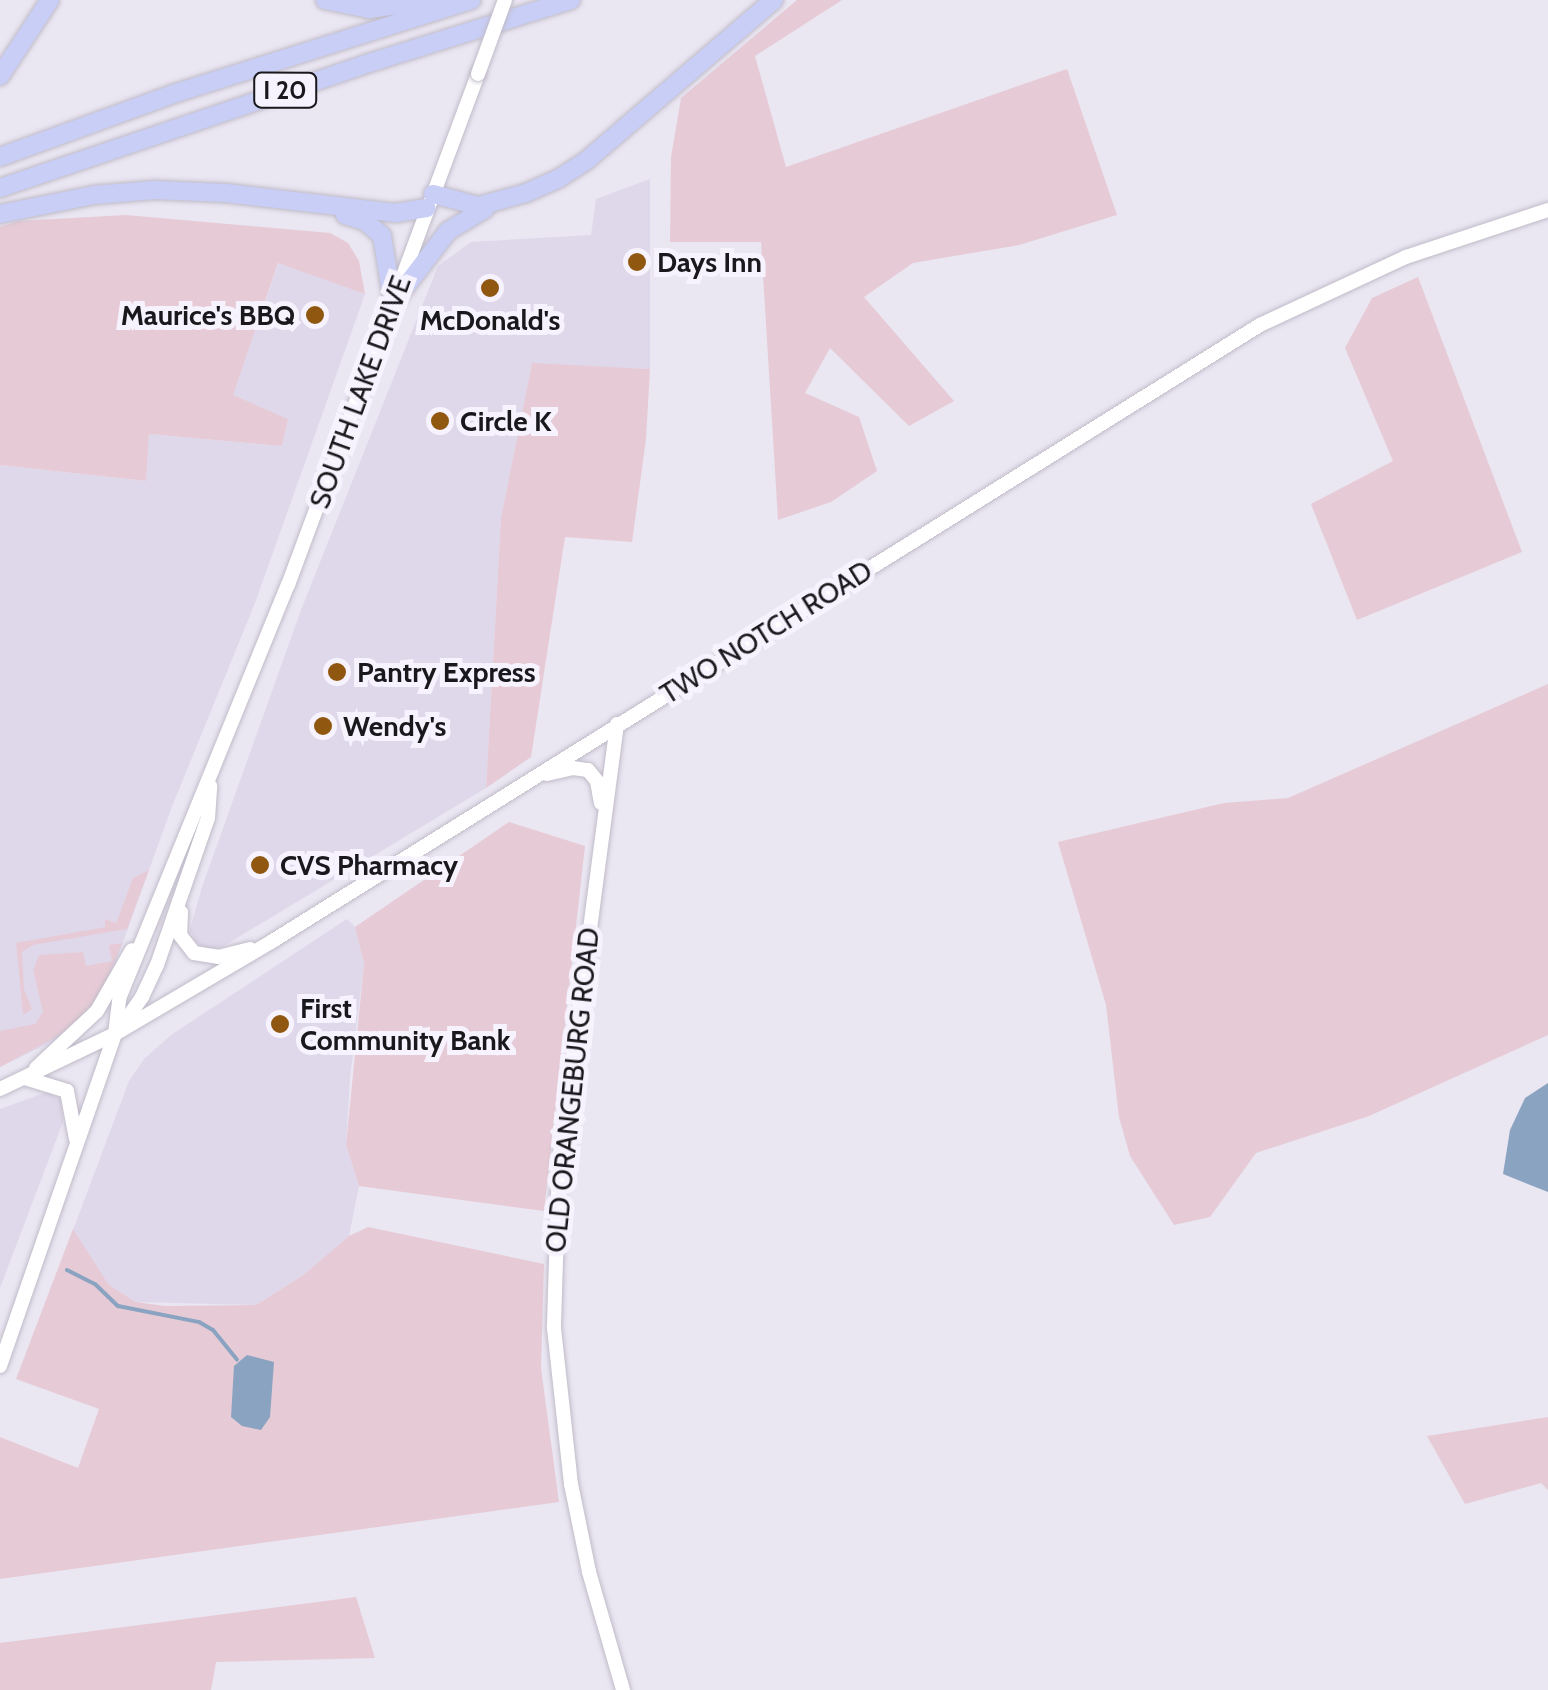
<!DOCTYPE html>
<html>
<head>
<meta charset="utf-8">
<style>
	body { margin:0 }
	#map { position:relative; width:1548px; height:1690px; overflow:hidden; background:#eae6f2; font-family:Cabin,sans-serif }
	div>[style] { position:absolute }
	.built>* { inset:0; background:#dfd8eb }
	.green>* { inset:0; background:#e6cbd6 }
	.water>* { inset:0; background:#8aa3c1 }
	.stream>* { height:4px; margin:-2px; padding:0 2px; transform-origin:2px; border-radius:2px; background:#8aa3c1 }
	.roads { filter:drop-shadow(0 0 2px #c0bbc8) drop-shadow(0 0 2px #c0bbc8) }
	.secondary>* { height:14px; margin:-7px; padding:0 7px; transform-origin:7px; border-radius:7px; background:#fff }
	.highway>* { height:18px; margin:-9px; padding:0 9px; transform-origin:9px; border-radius:9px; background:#c8cef5 }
	.bridges { filter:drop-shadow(0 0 2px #c0bbc8) drop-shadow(0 0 2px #c0bbc8) }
	.secondary-bridge>* { height:14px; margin:-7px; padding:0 7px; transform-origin:7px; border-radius:7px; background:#fff }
	.dots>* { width:28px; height:28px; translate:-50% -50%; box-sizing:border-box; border:5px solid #f7f3fe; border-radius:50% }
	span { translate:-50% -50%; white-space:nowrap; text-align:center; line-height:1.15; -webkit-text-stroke:10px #f7f3fe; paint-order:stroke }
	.shield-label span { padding:2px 8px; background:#f7f3fe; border:2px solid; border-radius:8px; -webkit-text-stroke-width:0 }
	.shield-label { font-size:25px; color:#19181c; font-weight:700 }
	.poi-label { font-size:28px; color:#19181c; font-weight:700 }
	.left { translate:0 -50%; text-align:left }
	.right { translate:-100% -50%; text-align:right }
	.street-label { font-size:28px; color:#19181c }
</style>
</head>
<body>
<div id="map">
	<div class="built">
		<i style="clip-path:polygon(650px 179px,650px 369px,532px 364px,501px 518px,486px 788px,222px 947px,207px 949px,196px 942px,190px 930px,202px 887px,301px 610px,438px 266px,471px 242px,591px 235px,596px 199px)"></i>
		<i style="clip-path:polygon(279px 262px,365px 294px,255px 603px,171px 809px,113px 970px,98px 998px,77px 1023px,54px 1041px,0 1067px,0 465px,145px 481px,149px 434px,282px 446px,288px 419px,232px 396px)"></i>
		<i style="clip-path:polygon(347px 919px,355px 927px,364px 964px,350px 1078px,346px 1145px,359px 1186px,349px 1236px,302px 1276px,256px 1305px,136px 1302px,109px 1285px,73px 1230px,129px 1081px,144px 1059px,171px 1035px)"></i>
		<i style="clip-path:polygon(47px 1092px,61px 1100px,63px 1122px,0 1288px,0 1109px)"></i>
	</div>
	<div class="green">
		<i style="clip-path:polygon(797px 0,842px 0,755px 56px,786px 167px,1067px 69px,1117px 215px,1019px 245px,913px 263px,864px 297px,954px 401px,909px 426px,830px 348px,805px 393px,859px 417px,877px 471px,831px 502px,778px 520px,761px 242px,670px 242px,671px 157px,681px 98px)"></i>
		<i style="clip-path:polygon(126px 215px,330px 233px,348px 243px,359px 261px,365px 294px,278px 263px,233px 395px,288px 419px,282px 446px,149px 434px,146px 481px,0 465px,0 227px,18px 221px)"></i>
		<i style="clip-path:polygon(1418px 277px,1522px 552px,1357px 620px,1311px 504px,1393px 461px,1345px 348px,1372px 298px)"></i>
		<i style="clip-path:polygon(532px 363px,650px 369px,646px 439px,632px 542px,565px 537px,531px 757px,486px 788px,501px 518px)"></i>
		<i style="clip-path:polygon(1548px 684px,1548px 1035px,1369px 1116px,1256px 1153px,1210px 1217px,1174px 1225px,1130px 1156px,1119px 1117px,1106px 1005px,1058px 842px,1224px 803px,1288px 798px)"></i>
		<i style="clip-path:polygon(509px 822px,585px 846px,544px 1211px,359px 1186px,346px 1145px,364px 964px,355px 927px)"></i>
		<i style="clip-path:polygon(149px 870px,127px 929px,33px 945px,22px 952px,24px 989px,32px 1009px,23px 1015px,16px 943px,105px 927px,105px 919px,116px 923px,133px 878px)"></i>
		<i style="clip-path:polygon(122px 943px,104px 987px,85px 1014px,58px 1036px,0 1067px,0 1031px,35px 1024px,43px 1012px,33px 970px,39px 955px,83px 952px,86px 966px,112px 961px,109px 945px)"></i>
		<i style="clip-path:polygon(368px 1227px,544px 1264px,541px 1368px,559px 1502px,0 1579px,0 1437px,78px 1468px,99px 1409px,16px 1379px,73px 1229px,109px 1285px,136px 1302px,165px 1306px,256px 1305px,302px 1276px,349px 1236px)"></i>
		<i style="clip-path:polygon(1548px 1417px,1548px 1490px,1541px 1483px,1465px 1504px,1427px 1436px)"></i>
		<i style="clip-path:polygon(356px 1597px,375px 1658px,216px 1662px,211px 1690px,0 1690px,0 1643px)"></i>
	</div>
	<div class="water">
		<i style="clip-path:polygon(1548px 1083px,1548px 1192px,1503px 1174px,1510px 1130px,1525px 1098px)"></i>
		<i style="clip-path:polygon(247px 1355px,274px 1362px,270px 1417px,261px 1430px,242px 1426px,231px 1417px,234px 1366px)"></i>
	</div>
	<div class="stream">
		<i style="left:67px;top:1270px;width:31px;rotate:27deg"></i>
		<i style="left:95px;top:1284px;width:32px;rotate:44deg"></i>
		<i style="left:118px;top:1306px;width:83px;rotate:11.2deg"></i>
		<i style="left:199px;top:1322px;width:16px;rotate:30deg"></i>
		<i style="left:213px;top:1330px;width:38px;rotate:51deg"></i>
	</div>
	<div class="roads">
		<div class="secondary">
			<i style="left:617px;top:724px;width:445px;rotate:97.5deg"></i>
			<i style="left:559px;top:1165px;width:163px;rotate:91.8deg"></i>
			<i style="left:554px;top:1328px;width:157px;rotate:83.8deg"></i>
			<i style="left:571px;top:1484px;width:90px;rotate:78.4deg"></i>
			<i style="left:589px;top:1572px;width:123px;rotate:73.9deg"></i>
			<i style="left:547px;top:774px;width:27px;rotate:-13deg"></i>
			<i style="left:573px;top:768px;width:15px;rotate:8deg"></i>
			<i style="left:588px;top:770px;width:14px;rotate:51deg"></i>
			<i style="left:597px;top:781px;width:22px;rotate:80deg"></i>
			<i style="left:181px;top:912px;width:23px;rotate:92deg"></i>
			<i style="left:180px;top:935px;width:23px;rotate:52deg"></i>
			<i style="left:194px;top:953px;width:24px;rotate:9deg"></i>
			<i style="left:218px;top:957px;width:33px;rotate:-14deg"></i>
			<i style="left:119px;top:1030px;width:40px;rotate:-55.1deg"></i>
			<i style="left:142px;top:997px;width:35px;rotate:-65deg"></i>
			<i style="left:157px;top:965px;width:156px;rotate:-70.9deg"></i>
			<i style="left:208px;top:818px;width:32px;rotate:-86deg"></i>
			<i style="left:36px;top:1068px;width:83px;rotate:-43.1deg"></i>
			<i style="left:97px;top:1011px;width:70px;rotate:-60.2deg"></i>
			<i style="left:25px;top:1078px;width:44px;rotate:17.2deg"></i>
			<i style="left:67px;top:1091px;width:49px;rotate:79.4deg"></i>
			<i style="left:0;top:1089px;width:127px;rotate:-25.6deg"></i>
			<i style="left:115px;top:1034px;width:181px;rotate:-30.5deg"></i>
			<i style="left:271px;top:942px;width:1166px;rotate:-31.96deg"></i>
			<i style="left:1260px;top:325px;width:161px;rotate:-25deg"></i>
			<i style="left:1406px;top:257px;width:150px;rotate:-18.3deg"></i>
			<i style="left:0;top:1366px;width:351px;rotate:-70.9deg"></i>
			<i style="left:115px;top:1034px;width:38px;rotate:-83deg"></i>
			<i style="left:120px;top:996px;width:444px;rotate:-67.8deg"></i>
			<i style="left:288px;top:585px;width:545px;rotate:-69.6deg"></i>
		</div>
		<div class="highway">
			<i style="left:325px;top:0;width:45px;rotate:11.6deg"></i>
			<i style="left:369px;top:9px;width:65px;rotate:-8deg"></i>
			<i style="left:0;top:76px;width:91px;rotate:-56.7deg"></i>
			<i style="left:0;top:157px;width:184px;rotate:-20deg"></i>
			<i style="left:173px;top:94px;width:313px;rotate:-17.5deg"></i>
			<i style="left:0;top:188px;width:383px;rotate:-18.7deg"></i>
			<i style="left:363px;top:65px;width:218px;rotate:-17.4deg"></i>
			<i style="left:433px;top:194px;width:48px;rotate:14.6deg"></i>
			<i style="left:479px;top:206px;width:49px;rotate:-15.5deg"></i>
			<i style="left:526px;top:193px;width:35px;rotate:-24deg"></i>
			<i style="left:558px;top:179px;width:35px;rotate:-33deg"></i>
			<i style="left:587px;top:160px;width:246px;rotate:-40.6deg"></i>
			<i style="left:0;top:214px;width:96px;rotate:-11.4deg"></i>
			<i style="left:94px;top:195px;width:60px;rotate:-4.8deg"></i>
			<i style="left:154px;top:190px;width:72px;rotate:2.4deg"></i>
			<i style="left:226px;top:193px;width:170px;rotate:6.7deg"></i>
			<i style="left:395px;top:213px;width:32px;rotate:-9deg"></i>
			<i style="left:345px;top:215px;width:21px;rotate:17deg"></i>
			<i style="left:365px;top:221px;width:23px;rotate:41deg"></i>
			<i style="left:382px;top:236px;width:68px;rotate:80.7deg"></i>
			<i style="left:393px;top:303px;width:91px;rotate:-52.6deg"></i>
			<i style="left:448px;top:231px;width:43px;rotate:-30.7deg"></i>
		</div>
	</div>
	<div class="bridges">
		<div class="secondary-bridge">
			<i style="left:478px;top:74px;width:79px;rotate:-70deg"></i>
		</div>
	</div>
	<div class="dots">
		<i style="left:637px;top:262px;background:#8f570f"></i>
		<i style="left:490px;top:288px;background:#8f570f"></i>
		<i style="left:315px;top:315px;background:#8f570f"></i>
		<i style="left:440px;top:421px;background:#8f570f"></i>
		<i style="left:337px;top:672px;background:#8f570f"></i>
		<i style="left:323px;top:726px;background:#8f570f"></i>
		<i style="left:260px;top:865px;background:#8f570f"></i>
		<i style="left:280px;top:1024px;background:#8f570f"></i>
	</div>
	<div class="shield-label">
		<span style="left:285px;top:90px">I 20</span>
	</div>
	<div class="poi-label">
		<span class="left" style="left:657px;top:262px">Days Inn</span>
		<span class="right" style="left:295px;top:315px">Maurice's BBQ</span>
		<span style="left:490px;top:320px">McDonald's</span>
		<span class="left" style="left:460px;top:421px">Circle K</span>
		<span class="left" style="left:357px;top:672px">Pantry Express</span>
		<span class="left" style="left:343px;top:726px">Wendy's</span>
		<span class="left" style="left:280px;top:865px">CVS Pharmacy</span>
		<span class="left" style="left:300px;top:1024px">First<br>Community Bank</span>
	</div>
	<div class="street-label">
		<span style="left:360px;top:392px;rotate:-70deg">SOUTH LAKE DRIVE</span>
		<span style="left:766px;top:632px;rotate:-32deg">TWO NOTCH ROAD</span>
		<span style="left:572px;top:1090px;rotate:-84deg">OLD ORANGEBURG ROAD</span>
	</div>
</div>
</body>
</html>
